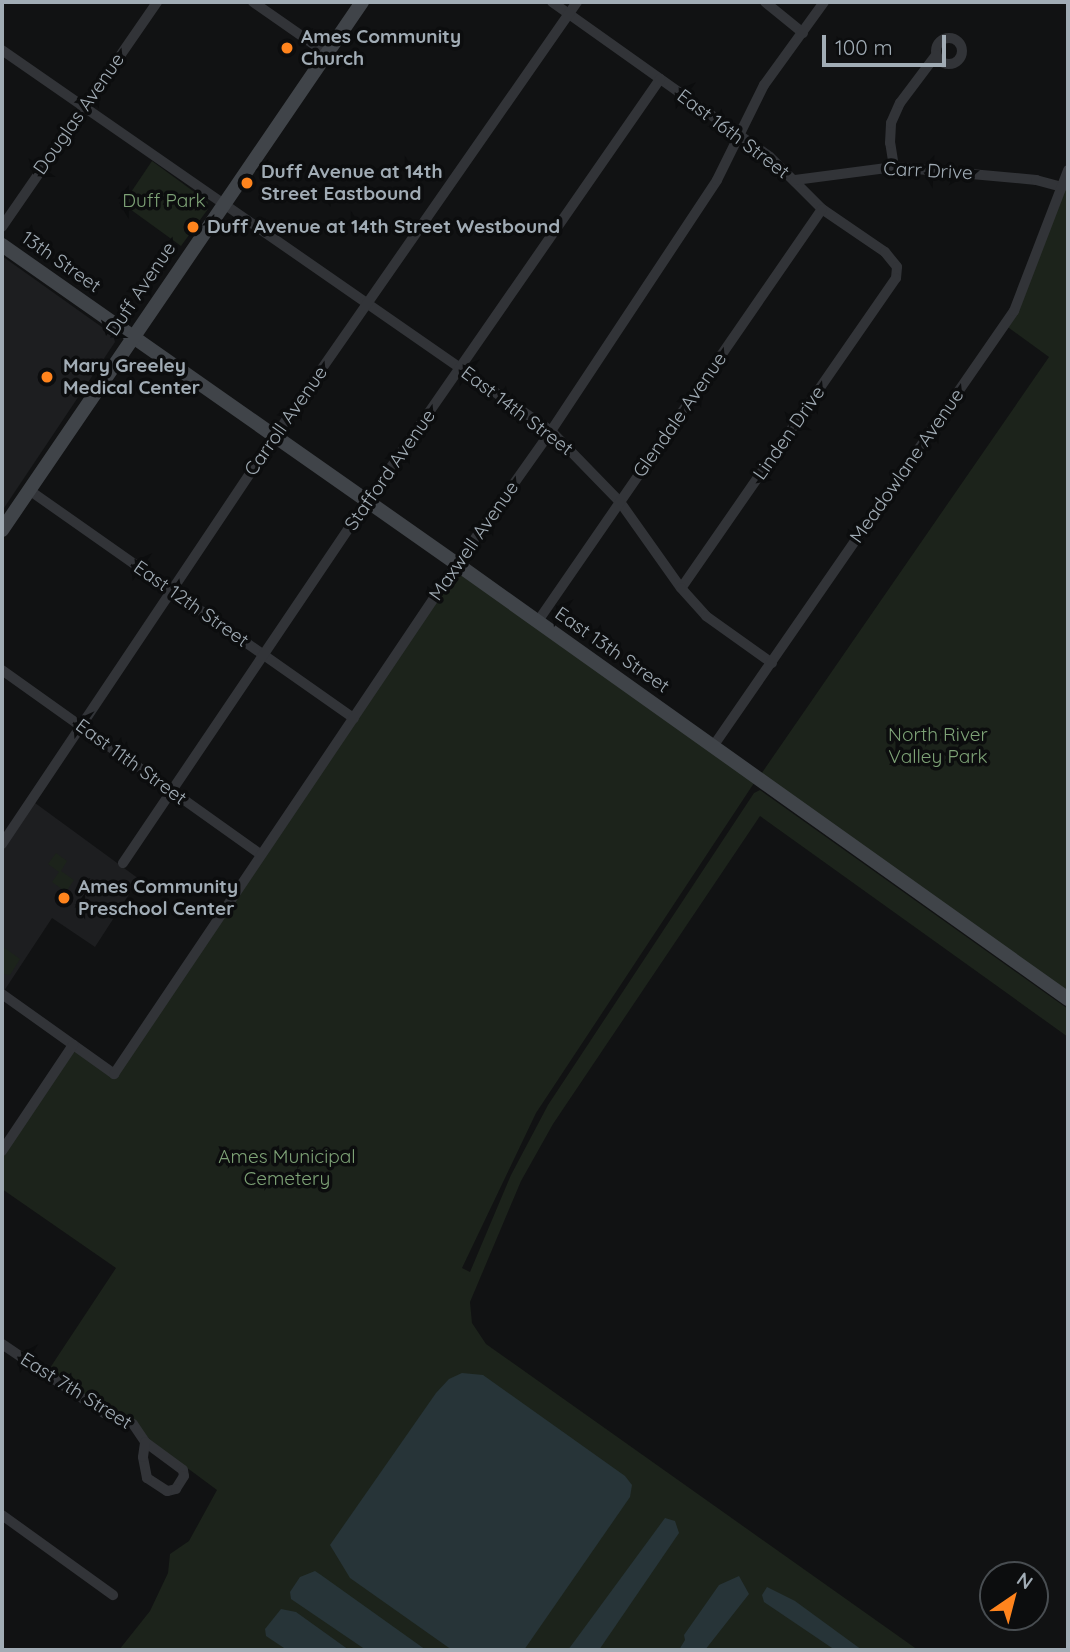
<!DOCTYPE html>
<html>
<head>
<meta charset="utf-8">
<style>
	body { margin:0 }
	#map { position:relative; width:1070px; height:1652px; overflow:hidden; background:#111213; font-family:Quicksand,sans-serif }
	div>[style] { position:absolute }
	.built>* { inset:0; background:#1d1e20 }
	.green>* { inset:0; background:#1c231b }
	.water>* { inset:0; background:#273438 }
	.street>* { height:10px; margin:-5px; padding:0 5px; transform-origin:5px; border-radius:5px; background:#323438 }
	.street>.ring { margin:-5px; padding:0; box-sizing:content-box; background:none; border:10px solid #323438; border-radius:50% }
	.secondary>* { height:14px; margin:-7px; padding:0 7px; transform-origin:7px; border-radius:7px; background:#404449 }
	.dots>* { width:19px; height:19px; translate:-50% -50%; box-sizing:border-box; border:4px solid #0c0d0e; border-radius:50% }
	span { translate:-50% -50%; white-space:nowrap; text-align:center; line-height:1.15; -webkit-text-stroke:7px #0c0d0e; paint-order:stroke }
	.poi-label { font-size:19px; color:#a1acb5; font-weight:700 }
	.left { translate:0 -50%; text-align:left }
	.street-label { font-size:19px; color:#a1acb5 }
	.park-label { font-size:19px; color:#7da276 }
	.frame { position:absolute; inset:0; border:4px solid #a1acb5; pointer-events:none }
	.north { position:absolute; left:979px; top:1561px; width:70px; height:70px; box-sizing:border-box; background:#0c0d0e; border:2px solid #484d51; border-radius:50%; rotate:35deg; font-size:19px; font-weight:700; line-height:28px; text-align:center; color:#a1acb5 }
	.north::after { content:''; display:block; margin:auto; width:24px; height:32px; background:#ff841d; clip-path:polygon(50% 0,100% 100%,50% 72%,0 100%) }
	.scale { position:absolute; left:822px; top:35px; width:124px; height:32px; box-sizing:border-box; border:4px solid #a1acb5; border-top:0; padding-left:9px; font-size:21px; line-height:24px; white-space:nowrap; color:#a1acb5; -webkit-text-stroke:5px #0c0d0e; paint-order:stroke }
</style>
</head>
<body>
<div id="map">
	<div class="built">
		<i style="clip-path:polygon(2px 256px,113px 335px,115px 342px,2px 511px)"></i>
		<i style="clip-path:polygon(31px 800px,139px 879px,95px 947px,52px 918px,2px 994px,2px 844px)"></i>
	</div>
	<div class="green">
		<i style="clip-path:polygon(152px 161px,208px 202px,208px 209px,181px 246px,123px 204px)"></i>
		<i style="clip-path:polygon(1068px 170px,1068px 999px,758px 777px,536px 1113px,462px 1268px,470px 1272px,511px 1175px,548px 1105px,754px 793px,760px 790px,1068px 1009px,1068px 1037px,760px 816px,553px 1124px,521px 1181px,470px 1302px,472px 1323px,486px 1344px,918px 1650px,119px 1650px,150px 1611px,168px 1573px,170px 1554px,189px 1541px,217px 1490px,140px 1433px,46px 1374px,116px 1268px,2px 1189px,2px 1151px,73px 1045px,113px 1074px,457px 564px,759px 777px,1049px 357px,1005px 325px)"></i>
		<i style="clip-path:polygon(56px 853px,67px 861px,61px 871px,74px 880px,66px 892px,52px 882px,59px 872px,48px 864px)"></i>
		<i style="clip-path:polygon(2px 946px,20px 959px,10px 975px,2px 974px)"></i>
	</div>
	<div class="water">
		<i style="clip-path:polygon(462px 1373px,483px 1375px,625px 1476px,632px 1485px,630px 1497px,524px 1650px,452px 1650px,350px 1578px,330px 1545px,436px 1393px,449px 1379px)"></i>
		<i style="clip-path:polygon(665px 1518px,675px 1521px,679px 1533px,599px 1650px,568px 1650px)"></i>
		<i style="clip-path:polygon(315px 1571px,321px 1575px,426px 1650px,366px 1650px,291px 1599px,290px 1592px,300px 1577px)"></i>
		<i style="clip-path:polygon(739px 1576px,749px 1594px,705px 1650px,679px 1650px,685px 1640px,684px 1635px,719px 1585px)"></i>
		<i style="clip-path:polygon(767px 1587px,795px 1601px,862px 1650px,835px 1650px,764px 1602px,762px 1595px)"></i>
		<i style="clip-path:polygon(281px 1609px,296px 1612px,349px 1650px,287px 1650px,266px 1636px,265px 1629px)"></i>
	</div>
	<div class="street">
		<i style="left:253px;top:2px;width:89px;rotate:34.9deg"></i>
		<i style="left:552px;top:2px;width:267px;rotate:35.4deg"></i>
		<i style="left:770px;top:157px;width:74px;rotate:45deg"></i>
		<i style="left:822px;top:209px;width:76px;rotate:34.3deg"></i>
		<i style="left:885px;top:252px;width:19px;rotate:51deg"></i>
		<i style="left:897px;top:267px;width:11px;rotate:95deg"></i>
		<i style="left:896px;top:278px;width:377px;rotate:124.7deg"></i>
		<i style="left:765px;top:2px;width:49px;rotate:39.2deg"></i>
		<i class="ring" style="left:936px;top:38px;width:16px;height:16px"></i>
		<i style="left:2px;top:50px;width:668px;rotate:34.76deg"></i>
		<i style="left:551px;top:431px;width:99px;rotate:45.8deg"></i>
		<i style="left:620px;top:502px;width:105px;rotate:54.7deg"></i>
		<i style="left:681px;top:588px;width:38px;rotate:48deg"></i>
		<i style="left:706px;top:616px;width:81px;rotate:35.5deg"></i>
		<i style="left:894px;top:167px;width:24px;rotate:-99deg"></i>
		<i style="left:890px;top:143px;width:20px;rotate:-87deg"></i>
		<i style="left:891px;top:123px;width:22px;rotate:-66deg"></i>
		<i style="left:900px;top:103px;width:60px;rotate:-53.1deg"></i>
		<i style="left:795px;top:180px;width:100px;rotate:-7.5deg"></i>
		<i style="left:894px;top:167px;width:143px;rotate:5.2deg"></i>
		<i style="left:1036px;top:180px;width:27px;rotate:15deg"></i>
		<i style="left:2px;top:227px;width:273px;rotate:-55.4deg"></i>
		<i style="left:29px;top:490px;width:397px;rotate:35.1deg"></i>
		<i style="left:538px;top:621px;width:500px;rotate:-55.42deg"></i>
		<i style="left:2px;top:670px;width:318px;rotate:35.5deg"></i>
		<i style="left:714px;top:745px;width:528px;rotate:-55.35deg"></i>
		<i style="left:1014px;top:311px;width:151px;rotate:-69deg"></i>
		<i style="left:2px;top:844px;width:491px;rotate:-56.2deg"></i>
		<i style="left:275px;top:436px;width:529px;rotate:-55.17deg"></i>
		<i style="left:123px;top:863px;width:447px;rotate:-56deg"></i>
		<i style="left:373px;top:493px;width:504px;rotate:-55.27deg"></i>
		<i style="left:2px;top:994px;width:138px;rotate:35.5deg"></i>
		<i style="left:114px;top:1074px;width:615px;rotate:-56.08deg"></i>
		<i style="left:457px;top:564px;width:163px;rotate:-54.7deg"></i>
		<i style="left:551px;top:431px;width:301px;rotate:-56.5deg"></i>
		<i style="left:717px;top:180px;width:106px;rotate:-63.7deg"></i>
		<i style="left:764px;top:85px;width:102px;rotate:-54.1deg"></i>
		<i style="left:2px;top:1151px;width:128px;rotate:-56.2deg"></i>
		<i style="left:2px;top:1344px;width:123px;rotate:34.1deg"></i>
		<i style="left:104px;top:1413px;width:31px;rotate:21deg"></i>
		<i style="left:133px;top:1424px;width:22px;rotate:56deg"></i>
		<i style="left:145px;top:1442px;width:47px;rotate:36.4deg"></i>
		<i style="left:183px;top:1470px;width:6px;rotate:81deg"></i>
		<i style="left:184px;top:1476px;width:15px;rotate:122deg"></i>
		<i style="left:176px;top:1489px;width:9px;rotate:167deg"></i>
		<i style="left:167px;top:1491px;width:24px;rotate:-147deg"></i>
		<i style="left:147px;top:1478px;width:21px;rotate:-101deg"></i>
		<i style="left:143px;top:1457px;width:15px;rotate:-82deg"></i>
		<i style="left:2px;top:1515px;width:137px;rotate:35.8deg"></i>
	</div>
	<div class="secondary">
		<i style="left:2px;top:245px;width:556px;rotate:35.03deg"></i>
		<i style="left:457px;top:564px;width:750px;rotate:35.45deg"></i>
		<i style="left:2px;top:530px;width:639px;rotate:-55.71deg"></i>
	</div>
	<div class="dots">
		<i style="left:287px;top:48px;background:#ff841d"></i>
		<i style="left:247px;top:183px;background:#ff841d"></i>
		<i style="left:193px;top:227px;background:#ff841d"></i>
		<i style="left:47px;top:377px;background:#ff841d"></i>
		<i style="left:64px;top:898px;background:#ff841d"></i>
	</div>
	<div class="poi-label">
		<span class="left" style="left:301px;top:48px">Ames Community<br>Church</span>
		<span class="left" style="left:261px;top:183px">Duff Avenue at 14th<br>Street Eastbound</span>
		<span class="left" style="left:207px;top:227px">Duff Avenue at 14th Street Westbound</span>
		<span class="left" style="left:63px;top:377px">Mary Greeley<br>Medical Center</span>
		<span class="left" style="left:78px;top:898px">Ames Community<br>Preschool Center</span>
	</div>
	<div class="street-label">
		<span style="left:79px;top:114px;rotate:-55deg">Douglas Avenue</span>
		<span style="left:733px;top:134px;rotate:37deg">East 16th Street</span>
		<span style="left:928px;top:171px;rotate:3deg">Carr Drive</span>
		<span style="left:61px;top:262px;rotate:35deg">13th Street</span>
		<span style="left:141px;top:289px;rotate:-56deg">Duff Avenue</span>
		<span style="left:517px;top:411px;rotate:37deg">East 14th Street</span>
		<span style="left:680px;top:415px;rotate:-55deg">Glendale Avenue</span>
		<span style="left:286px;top:421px;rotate:-55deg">Carroll Avenue</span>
		<span style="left:789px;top:433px;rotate:-55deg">Linden Drive</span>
		<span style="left:907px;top:466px;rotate:-55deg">Meadowlane Avenue</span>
		<span style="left:390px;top:470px;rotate:-55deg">Stafford Avenue</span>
		<span style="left:474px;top:541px;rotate:-55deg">Maxwell Avenue</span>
		<span style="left:191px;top:604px;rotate:35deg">East 12th Street</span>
		<span style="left:612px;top:650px;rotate:35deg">East 13th Street</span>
		<span style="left:131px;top:762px;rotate:36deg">East 11th Street</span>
		<span style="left:76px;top:1391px;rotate:32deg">East 7th Street</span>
	</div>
	<div class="park-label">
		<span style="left:164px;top:201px">Duff Park</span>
		<span style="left:938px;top:746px">North River<br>Valley Park</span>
		<span style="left:287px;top:1168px">Ames Municipal<br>Cemetery</span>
	</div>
	<div class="frame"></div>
	<div class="north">N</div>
	<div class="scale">100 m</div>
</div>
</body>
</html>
